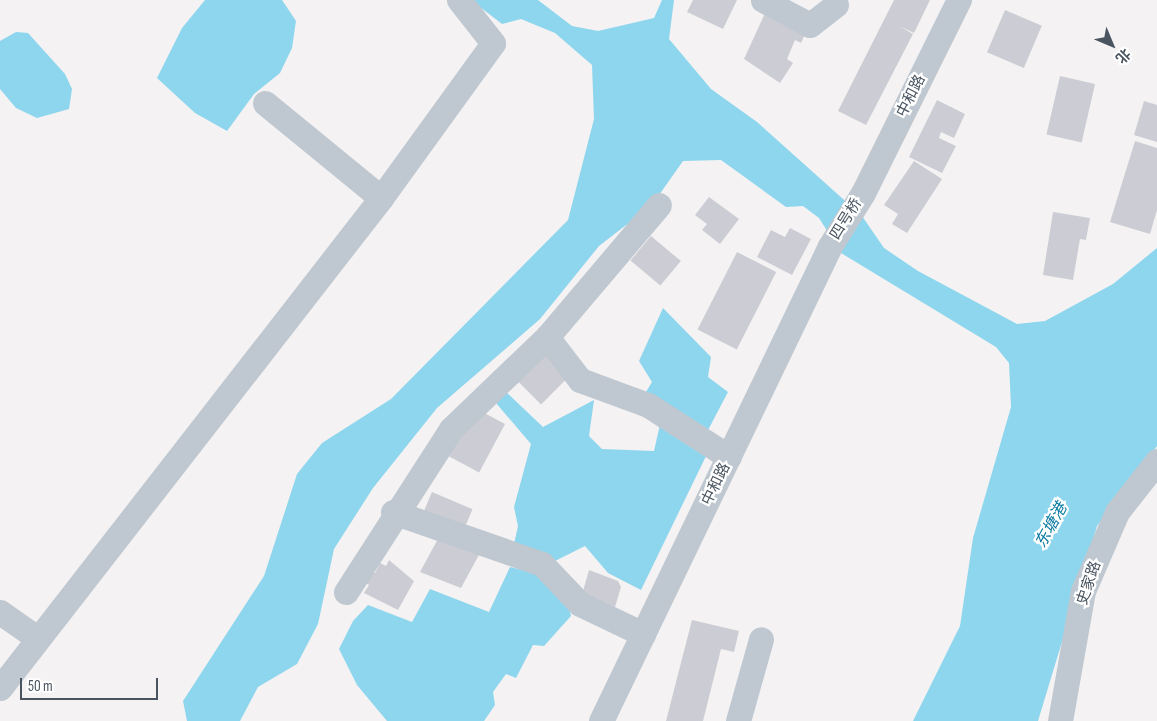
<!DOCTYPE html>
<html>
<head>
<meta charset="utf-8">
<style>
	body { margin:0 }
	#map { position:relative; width:1157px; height:721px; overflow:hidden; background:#f4f2f2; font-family:"Sofia Sans Condensed","Noto Sans SC",sans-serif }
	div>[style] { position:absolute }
	.water>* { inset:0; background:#8dd6ee }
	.building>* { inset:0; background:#cccdd4; transform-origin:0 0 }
	.minor>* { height:25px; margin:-12.5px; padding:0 12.5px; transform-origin:12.5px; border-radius:12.5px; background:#bfc8d1 }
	span { translate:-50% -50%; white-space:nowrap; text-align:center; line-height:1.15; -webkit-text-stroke:4.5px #fff; paint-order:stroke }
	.street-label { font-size:15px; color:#495460 }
	.water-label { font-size:16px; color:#0b7ba2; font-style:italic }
	.north { position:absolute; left:1087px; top:20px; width:50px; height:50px; -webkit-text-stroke:4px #fff; paint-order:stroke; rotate:135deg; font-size:14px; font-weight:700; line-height:20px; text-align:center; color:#495460 }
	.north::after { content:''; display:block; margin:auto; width:18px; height:22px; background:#495460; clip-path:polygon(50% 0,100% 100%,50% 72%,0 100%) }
	.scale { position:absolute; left:20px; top:678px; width:138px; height:22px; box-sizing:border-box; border:2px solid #495460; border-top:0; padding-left:6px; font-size:15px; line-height:18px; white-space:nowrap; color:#495460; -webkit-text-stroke:4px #fff; paint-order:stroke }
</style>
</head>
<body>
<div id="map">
	<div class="water">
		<i style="clip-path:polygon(205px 0,282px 0,296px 21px,292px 48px,280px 73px,254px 94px,227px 131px,195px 113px,157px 78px,182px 28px)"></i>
		<i style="clip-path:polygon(471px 0,538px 0,572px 26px,598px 31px,654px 18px,662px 0,674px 0,669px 39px,711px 89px,757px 122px,862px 216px,884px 248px,918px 271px,1017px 324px,1045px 321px,1113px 284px,1157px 248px,1157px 446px,1097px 526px,1038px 721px,913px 721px,960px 626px,973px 538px,1011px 407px,1009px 363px,996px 347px,841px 253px,819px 218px,803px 206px,786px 207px,721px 160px,683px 161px,652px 205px,599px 246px,540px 319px,437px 408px,373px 488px,334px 549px,318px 624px,297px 664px,258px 687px,240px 721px,187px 721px,183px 701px,264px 576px,297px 474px,322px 443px,391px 399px,568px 220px,594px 119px,592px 65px,555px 33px,521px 19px,502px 24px)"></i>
		<i style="clip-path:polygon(16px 32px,28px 33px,65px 74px,72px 89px,69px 109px,37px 118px,16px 108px,0 89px,0 41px)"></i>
		<i style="clip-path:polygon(663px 308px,711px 357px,708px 377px,728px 392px,707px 432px,646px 392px,652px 382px,639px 361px)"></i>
		<i style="clip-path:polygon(505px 391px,543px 427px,594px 400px,589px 436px,602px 449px,654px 451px,661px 420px,708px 452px,641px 590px,608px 573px,585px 546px,555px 561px,514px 544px,518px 526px,514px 507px,531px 444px,496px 403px)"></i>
		<i style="clip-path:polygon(510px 567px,547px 576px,567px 595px,571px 616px,544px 646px,533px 645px,516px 678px,506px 674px,493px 692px,495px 705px,484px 721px,387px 721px,357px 685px,339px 649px,353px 621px,368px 605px,412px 622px,430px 589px,489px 612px)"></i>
	</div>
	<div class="building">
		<i style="clip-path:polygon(693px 0,737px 0,723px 29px,687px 12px)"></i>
		<i style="clip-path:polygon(894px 0,930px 0,914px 33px,899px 26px,913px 34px,866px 125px,838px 111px)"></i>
		<i style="left:1005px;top:10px;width:40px;height:46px;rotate:23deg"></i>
		<i style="clip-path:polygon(765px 13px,806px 32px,801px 43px,795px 40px,787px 59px,793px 63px,780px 83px,744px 59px)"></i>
		<i style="left:1060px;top:76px;width:36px;height:60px;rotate:13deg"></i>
		<i style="clip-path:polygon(937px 100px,965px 114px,954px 138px,941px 132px,939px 138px,956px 146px,942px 173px,909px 157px)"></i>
		<i style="clip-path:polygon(1144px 101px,1157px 105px,1157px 142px,1134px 135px)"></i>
		<i style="clip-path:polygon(1135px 141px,1157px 148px,1157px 210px,1150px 234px,1110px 222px)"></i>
		<i style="clip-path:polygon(914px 161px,942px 179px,907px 233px,892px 224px,898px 214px,884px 205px)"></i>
		<i style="clip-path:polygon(709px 197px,739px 219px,720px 244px,702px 230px,707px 224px,695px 215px)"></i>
		<i style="clip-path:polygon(1053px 212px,1090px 218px,1086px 240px,1080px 239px,1073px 280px,1043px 275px)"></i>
		<i style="clip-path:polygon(790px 228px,811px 239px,792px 275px,757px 257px,771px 230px,785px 237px)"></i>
		<i style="left:651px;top:236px;width:39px;height:32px;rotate:40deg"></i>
		<i style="left:737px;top:252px;width:44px;height:87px;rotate:27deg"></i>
		<i style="left:546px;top:350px;width:35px;height:42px;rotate:45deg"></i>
		<i style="left:475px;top:408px;width:34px;height:55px;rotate:28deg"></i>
		<i style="left:432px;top:492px;width:44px;height:24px;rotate:23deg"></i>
		<i style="clip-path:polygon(439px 537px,480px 553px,461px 588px,420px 572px)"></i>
		<i style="clip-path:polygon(389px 560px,414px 581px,398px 610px,364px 593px,369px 585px,363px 581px,369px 569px,375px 573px,380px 563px,386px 566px)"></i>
		<i style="clip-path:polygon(589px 570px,618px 581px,621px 587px,615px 607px,581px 598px)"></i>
		<i style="clip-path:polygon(692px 620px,739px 631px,734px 652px,721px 649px,703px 721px,666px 721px)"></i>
	</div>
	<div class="minor">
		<i style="left:763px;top:0;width:53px;rotate:28deg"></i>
		<i style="left:810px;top:25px;width:33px;rotate:-38deg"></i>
		<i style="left:265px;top:103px;width:150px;rotate:39.3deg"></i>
		<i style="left:547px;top:337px;width:54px;rotate:52.5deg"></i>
		<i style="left:580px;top:380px;width:72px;rotate:20.2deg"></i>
		<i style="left:648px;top:405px;width:96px;rotate:32.7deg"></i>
		<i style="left:393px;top:512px;width:158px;rotate:19.2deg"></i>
		<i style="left:542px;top:564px;width:55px;rotate:46.5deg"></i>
		<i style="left:580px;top:604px;width:70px;rotate:25.5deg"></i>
		<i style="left:346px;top:592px;width:194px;rotate:-57.2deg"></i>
		<i style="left:451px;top:429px;width:133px;rotate:-43.8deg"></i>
		<i style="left:547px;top:337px;width:173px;rotate:-49.7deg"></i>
		<i style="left:0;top:612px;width:45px;rotate:35.1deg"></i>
		<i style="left:0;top:688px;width:621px;rotate:-52.13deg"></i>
		<i style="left:381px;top:198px;width:191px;rotate:-54.1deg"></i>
		<i style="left:493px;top:43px;width:55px;rotate:-128.3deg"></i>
		<i style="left:601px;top:721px;width:527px;rotate:-64.26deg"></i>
		<i style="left:830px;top:246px;width:62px;rotate:-58.1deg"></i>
		<i style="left:863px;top:193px;width:216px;rotate:-63.6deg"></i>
		<i style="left:738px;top:721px;width:85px;rotate:-74.3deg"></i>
		<i style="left:1060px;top:721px;width:132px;rotate:-80deg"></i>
		<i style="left:1083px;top:591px;width:86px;rotate:-66.7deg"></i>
		<i style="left:1117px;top:512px;width:65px;rotate:-51.9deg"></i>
	</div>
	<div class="street-label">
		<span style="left:911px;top:96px;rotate:-63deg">中和路</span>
		<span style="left:846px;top:219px;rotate:-58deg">四号桥</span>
		<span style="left:716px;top:484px;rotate:-64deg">中和路</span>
		<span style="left:1089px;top:583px;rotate:-71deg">史家路</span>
	</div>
	<div class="water-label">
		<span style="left:1052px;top:526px;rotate:-61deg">东塘港</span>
	</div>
	<div class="north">北</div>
	<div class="scale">50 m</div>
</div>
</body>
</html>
